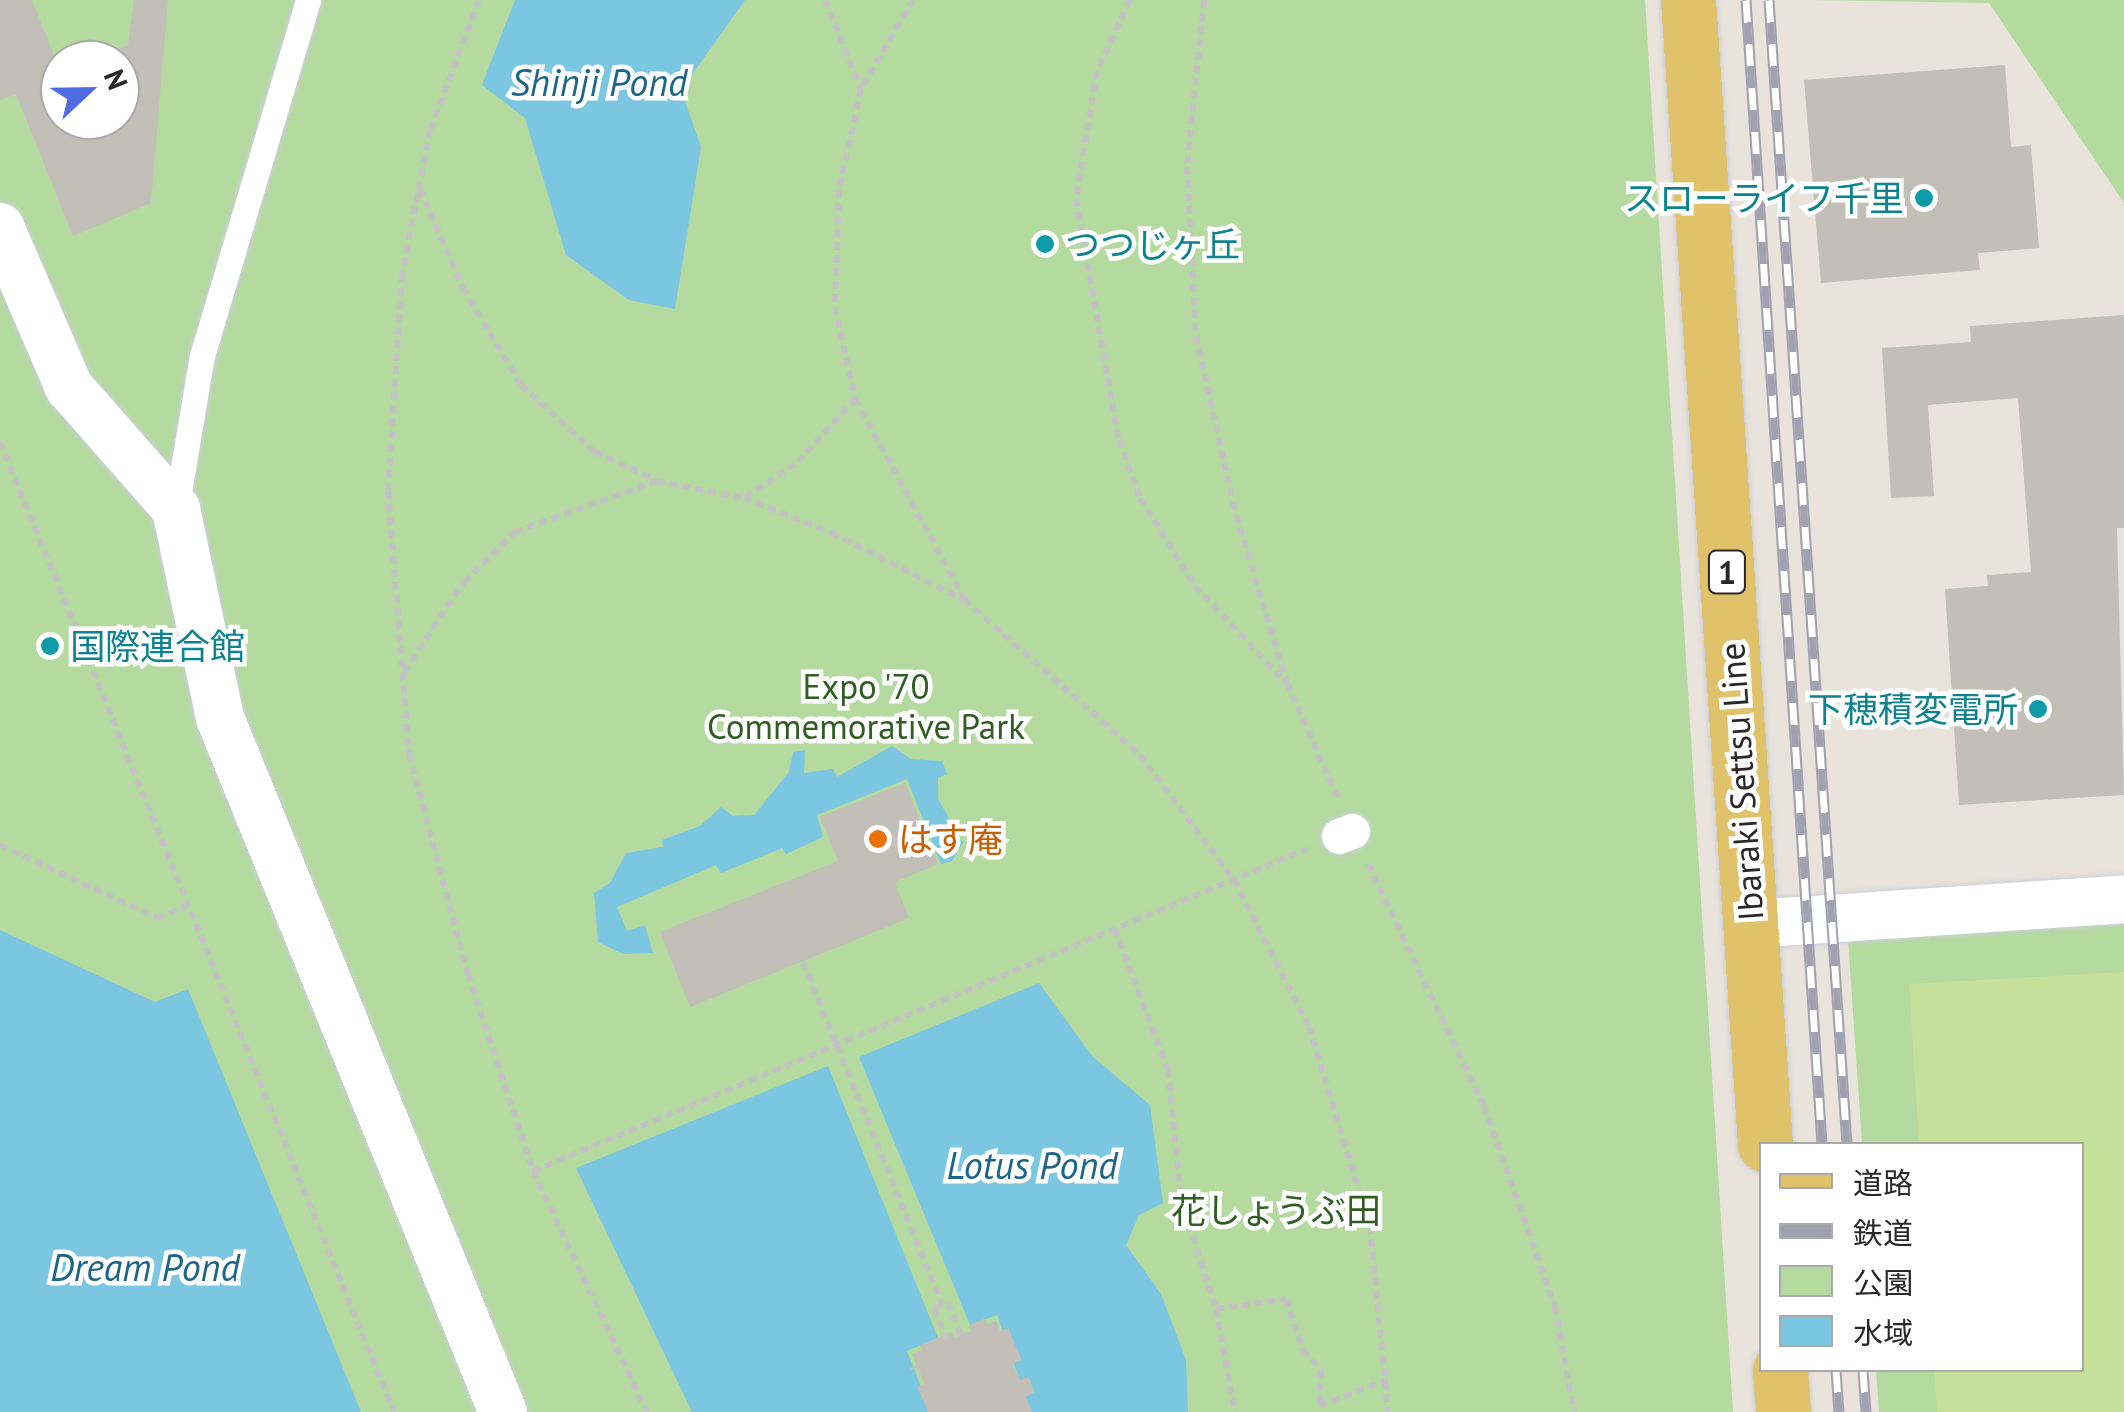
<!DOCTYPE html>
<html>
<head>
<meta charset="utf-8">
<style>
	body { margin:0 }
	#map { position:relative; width:2124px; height:1412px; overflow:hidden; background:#e9e3dc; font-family:"PT Sans","Noto Sans JP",sans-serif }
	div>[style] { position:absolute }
	.green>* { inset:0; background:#b4da9f }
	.pitch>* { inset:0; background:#c4e09b }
	.water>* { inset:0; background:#7bc6e0 }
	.building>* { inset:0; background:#c2beb8 }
	.pedestrian-tunnel>* { height:35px; margin-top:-17.5px; transform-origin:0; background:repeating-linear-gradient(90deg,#c3beb8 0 35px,transparent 0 53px) }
	.path>* { height:6px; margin-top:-3px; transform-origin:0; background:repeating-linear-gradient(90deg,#c3c3c3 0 8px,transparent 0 13px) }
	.roads { filter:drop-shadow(0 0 2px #cbced9) drop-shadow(0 0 2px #cbced9) }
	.service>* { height:25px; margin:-12.5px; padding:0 12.5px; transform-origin:12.5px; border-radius:12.5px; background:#fff }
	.pedestrian>* { height:35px; margin:-17.5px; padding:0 17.5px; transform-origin:17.5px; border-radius:17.5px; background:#fff }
	.minor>* { height:48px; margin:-24px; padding:0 24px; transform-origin:24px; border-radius:24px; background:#fff }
	.primary>* { height:55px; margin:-27.5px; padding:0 27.5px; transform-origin:27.5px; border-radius:27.5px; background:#e0c26b }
	.rail>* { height:11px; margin-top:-5.5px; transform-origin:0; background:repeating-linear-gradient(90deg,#fff 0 22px,#a0a2b1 0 44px); box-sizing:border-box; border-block:2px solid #a0a2b1 }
	.dots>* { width:28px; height:28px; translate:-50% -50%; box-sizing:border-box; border:5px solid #fff; border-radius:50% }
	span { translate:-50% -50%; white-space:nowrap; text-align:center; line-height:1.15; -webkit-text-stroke:9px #fff; paint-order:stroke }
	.shield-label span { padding:2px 8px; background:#fff; border:2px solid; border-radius:8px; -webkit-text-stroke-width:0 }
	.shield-label { font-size:32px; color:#292929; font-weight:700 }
	.culture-label { font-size:35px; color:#0d838f }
	.right { translate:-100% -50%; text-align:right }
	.left { translate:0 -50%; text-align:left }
	.park-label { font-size:35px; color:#2f5d22 }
	.street-label { font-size:35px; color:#292929 }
	.food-label { font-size:35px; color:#c56008 }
	.water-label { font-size:38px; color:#1d6589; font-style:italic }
	.legend { position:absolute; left:1759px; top:1142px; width:325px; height:230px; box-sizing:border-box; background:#fff; border:2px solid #a9a9a9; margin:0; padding:12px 18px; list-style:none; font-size:30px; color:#292929 }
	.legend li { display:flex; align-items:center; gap:20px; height:50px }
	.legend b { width:50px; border:2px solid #a9a9a9 }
	.north { position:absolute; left:40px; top:40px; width:100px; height:100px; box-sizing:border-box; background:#fff; border:2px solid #a9a9a9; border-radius:50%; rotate:68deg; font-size:28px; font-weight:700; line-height:40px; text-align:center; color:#292929 }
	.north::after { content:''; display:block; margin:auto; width:35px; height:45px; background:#4e6de4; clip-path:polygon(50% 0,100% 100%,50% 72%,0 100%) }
</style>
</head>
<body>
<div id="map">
	<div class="green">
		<i style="clip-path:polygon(evenodd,0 0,1645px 0,1733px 1412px,0 1412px,0 0,60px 60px,120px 60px,120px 120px,60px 120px,60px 60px)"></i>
		<i style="clip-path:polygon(1811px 0,2124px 0,2124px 203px,1989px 3px)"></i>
		<i style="clip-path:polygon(2124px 924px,2124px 1412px,1879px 1412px,1876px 1370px,2082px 1370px,2082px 1144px,1862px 1144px,1848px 939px)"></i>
	</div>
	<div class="pitch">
		<i style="clip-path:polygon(2124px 972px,2124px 1412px,1937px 1412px,1934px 1370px,2082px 1370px,2082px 1144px,1919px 1144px,1909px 984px)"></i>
	</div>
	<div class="water">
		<i style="clip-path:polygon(515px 0,745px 0,681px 90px,701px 147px,675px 309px,629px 300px,566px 255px,525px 118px,482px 85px)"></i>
		<i style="clip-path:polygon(892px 746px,911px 759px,942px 761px,947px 774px,938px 778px,938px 799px,963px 843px,952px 861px,941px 864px,907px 779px,817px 815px,823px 837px,786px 854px,782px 848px,721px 873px,716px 865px,617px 907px,627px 931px,645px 925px,653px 953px,623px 954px,598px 942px,594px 893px,610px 883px,626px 853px,663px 847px,662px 840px,700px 826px,721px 807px,733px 816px,754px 815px,789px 772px,793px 752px,805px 750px,804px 773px,833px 769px,837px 777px)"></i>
		<i style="clip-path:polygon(0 930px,155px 1002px,188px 989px,361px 1412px,0 1412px)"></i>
		<i style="clip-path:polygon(1039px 983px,1093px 1057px,1150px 1105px,1163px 1203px,1139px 1215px,1126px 1245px,1161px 1294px,1186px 1360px,1188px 1412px,1031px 1412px,997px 1315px,970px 1325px,859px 1057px)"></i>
		<i style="clip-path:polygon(828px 1066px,938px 1338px,907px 1351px,931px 1412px,692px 1412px,576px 1168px)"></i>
	</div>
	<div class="building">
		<i style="clip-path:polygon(0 0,32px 0,60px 70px,60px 120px,120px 120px,120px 60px,92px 60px,128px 45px,134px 0,168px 0,151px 203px,73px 236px,16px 94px,0 100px)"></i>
		<i style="clip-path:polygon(2005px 65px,2011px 147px,2031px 145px,2039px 248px,1978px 253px,1980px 270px,1821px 283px,1804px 80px)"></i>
		<i style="clip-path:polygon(2124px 315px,2124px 528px,2117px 528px,2124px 795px,1959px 805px,1945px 589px,1988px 586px,1987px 575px,2031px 572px,2018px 398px,1928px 405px,1934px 496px,1891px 498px,1882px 348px,1971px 342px,1970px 326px)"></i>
		<i style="clip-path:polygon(905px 783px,938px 864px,895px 882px,909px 918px,690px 1007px,660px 932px,838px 861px,820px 817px)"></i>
		<i style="clip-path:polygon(996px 1321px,1032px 1412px,936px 1412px,912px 1354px)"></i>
	</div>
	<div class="pedestrian-tunnel">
		<i style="left:947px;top:1412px;width:55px;rotate:-112.4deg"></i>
		<i style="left:926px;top:1361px;width:71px;rotate:-22.2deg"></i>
		<i style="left:992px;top:1334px;width:70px;rotate:67.4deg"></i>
		<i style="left:1019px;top:1399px;width:35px;rotate:158deg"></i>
	</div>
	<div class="path">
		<i style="left:479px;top:0;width:139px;rotate:110.7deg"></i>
		<i style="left:430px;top:130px;width:148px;rotate:100.9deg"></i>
		<i style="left:402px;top:275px;width:216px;rotate:93.7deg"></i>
		<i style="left:388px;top:491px;width:264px;rotate:85.4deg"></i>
		<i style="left:409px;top:754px;width:228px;rotate:75deg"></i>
		<i style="left:468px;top:974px;width:207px;rotate:71.7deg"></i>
		<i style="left:533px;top:1171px;width:267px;rotate:64.7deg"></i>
		<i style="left:825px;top:0;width:96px;rotate:68deg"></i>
		<i style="left:913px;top:0;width:103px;rotate:120.3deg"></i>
		<i style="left:861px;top:89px;width:103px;rotate:102.3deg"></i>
		<i style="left:839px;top:190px;width:117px;rotate:92deg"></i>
		<i style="left:835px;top:307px;width:94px;rotate:77.7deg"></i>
		<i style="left:855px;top:399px;width:229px;rotate:61.3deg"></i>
		<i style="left:965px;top:600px;width:234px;rotate:41.5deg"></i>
		<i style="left:1140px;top:755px;width:156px;rotate:53.1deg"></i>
		<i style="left:1234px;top:880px;width:165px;rotate:63deg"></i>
		<i style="left:1309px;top:1027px;width:208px;rotate:73deg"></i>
		<i style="left:1370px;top:1226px;width:187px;rotate:84.5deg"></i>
		<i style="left:1130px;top:0;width:78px;rotate:114.9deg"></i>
		<i style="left:1097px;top:71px;width:130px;rotate:99.3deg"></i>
		<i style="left:1076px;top:199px;width:245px;rotate:79.9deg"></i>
		<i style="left:1119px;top:440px;width:62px;rotate:70.1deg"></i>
		<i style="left:1140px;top:498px;width:104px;rotate:58deg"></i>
		<i style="left:1195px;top:586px;width:133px;rotate:46.8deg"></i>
		<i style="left:1204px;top:0;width:168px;rotate:95.8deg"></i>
		<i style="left:1187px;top:167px;width:169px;rotate:87deg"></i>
		<i style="left:1196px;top:336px;width:183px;rotate:77.4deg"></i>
		<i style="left:1236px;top:515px;width:176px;rotate:73.1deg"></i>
		<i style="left:1287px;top:683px;width:126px;rotate:66.1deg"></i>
		<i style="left:1744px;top:0;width:879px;rotate:85.89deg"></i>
		<i style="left:420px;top:189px;width:108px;rotate:66.5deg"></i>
		<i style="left:463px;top:288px;width:113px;rotate:59.1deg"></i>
		<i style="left:521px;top:385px;width:100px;rotate:42.2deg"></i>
		<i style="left:595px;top:452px;width:67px;rotate:24.7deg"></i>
		<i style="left:0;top:442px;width:1047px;rotate:67.89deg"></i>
		<i style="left:745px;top:497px;width:64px;rotate:-33.4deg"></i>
		<i style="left:798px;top:462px;width:85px;rotate:-47.9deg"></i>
		<i style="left:404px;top:672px;width:108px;rotate:-56.3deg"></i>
		<i style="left:464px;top:582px;width:71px;rotate:-44.4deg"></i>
		<i style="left:515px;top:532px;width:151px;rotate:-19.8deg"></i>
		<i style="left:657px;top:481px;width:89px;rotate:11.1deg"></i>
		<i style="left:744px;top:498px;width:95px;rotate:21.7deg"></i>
		<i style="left:832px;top:533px;width:148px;rotate:26.9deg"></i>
		<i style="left:0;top:845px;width:173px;rotate:24.9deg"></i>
		<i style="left:157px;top:918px;width:32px;rotate:-22deg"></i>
		<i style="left:1368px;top:864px;width:268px;rotate:64.4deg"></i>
		<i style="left:1484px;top:1106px;width:213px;rotate:70.5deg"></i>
		<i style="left:1555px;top:1307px;width:107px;rotate:79.7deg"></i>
		<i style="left:1115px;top:929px;width:151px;rotate:69.4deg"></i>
		<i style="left:1168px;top:1070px;width:130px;rotate:84.2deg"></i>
		<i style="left:1181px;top:1199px;width:115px;rotate:72.3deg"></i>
		<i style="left:1216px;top:1309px;width:105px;rotate:79.5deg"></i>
		<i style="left:803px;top:962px;width:370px;rotate:67.9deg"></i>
		<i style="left:1812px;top:964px;width:180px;rotate:86.8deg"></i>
		<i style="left:533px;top:1171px;width:838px;rotate:-22.59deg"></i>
		<i style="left:1216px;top:1309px;width:71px;rotate:-8.1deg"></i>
		<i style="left:1286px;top:1299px;width:54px;rotate:71.6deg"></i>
		<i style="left:1303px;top:1350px;width:27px;rotate:48deg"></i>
		<i style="left:1321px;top:1370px;width:36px;rotate:92deg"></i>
		<i style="left:1320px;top:1406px;width:73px;rotate:-21.7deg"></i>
		<i style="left:947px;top:1340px;width:35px;rotate:-112deg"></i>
		<i style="left:934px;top:1308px;width:15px;rotate:-20deg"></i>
		<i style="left:948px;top:1303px;width:35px;rotate:68deg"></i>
		<i style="left:1836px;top:1370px;width:42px;rotate:85.9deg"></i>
	</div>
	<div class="roads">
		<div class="service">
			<i style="left:176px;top:509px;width:155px;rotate:-80.4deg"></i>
			<i style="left:202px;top:356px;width:371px;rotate:-73.4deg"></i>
		</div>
		<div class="pedestrian">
			<i style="left:1339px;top:836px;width:14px;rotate:-21deg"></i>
		</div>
		<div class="minor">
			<i style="left:0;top:227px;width:174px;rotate:66.7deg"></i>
			<i style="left:69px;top:387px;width:162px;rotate:48.7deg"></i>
			<i style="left:176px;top:509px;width:214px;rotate:78.1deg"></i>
			<i style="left:220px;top:718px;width:749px;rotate:67.82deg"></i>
			<i style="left:1751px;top:924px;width:374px;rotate:-3.8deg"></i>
		</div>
		<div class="primary">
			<i style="left:1688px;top:0;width:1147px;rotate:86.15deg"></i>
			<i style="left:1780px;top:1370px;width:42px;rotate:85.9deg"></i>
		</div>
	</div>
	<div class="rail">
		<i style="left:1746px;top:0;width:1147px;rotate:86.2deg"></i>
		<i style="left:1769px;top:0;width:1147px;rotate:86.1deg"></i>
		<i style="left:1836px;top:1370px;width:42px;rotate:85.9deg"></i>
		<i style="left:1863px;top:1370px;width:42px;rotate:85.9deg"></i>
	</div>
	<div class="dots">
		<i style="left:1924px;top:198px;background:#0f9aa8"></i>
		<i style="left:1045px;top:244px;background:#0f9aa8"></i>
		<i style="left:50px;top:646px;background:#0f9aa8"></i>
		<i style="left:2038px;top:709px;background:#0f9aa8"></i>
		<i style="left:878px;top:839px;background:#e8710a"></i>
	</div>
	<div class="shield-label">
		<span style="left:1727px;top:572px">1</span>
	</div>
	<div class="culture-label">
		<span class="right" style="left:1904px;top:198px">スローライフ千里</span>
		<span class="left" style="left:1065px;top:244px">つつじヶ丘</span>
		<span class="left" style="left:70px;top:646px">国際連合館</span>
		<span class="right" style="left:2018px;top:709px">下穂積変電所</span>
	</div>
	<div class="park-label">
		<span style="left:866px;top:706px">Expo '70<br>Commemorative Park</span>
		<span style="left:1276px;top:1210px">花しょうぶ田</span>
	</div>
	<div class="street-label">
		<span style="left:1741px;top:782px;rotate:-94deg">Ibaraki Settsu Line</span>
	</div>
	<div class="food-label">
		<span class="left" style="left:898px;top:839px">はす庵</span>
	</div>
	<div class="water-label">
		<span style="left:599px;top:82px">Shinji Pond</span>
		<span style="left:1032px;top:1165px">Lotus Pond</span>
		<span style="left:145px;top:1267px">Dream Pond</span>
	</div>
	<ul class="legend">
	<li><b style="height:12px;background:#e0c26b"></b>道路</li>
	<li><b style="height:12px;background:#a0a2b1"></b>鉄道</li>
	<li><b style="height:28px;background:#b4da9f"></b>公園</li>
	<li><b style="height:28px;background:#7bc6e0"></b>水域</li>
	</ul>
	<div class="north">N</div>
</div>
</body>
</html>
